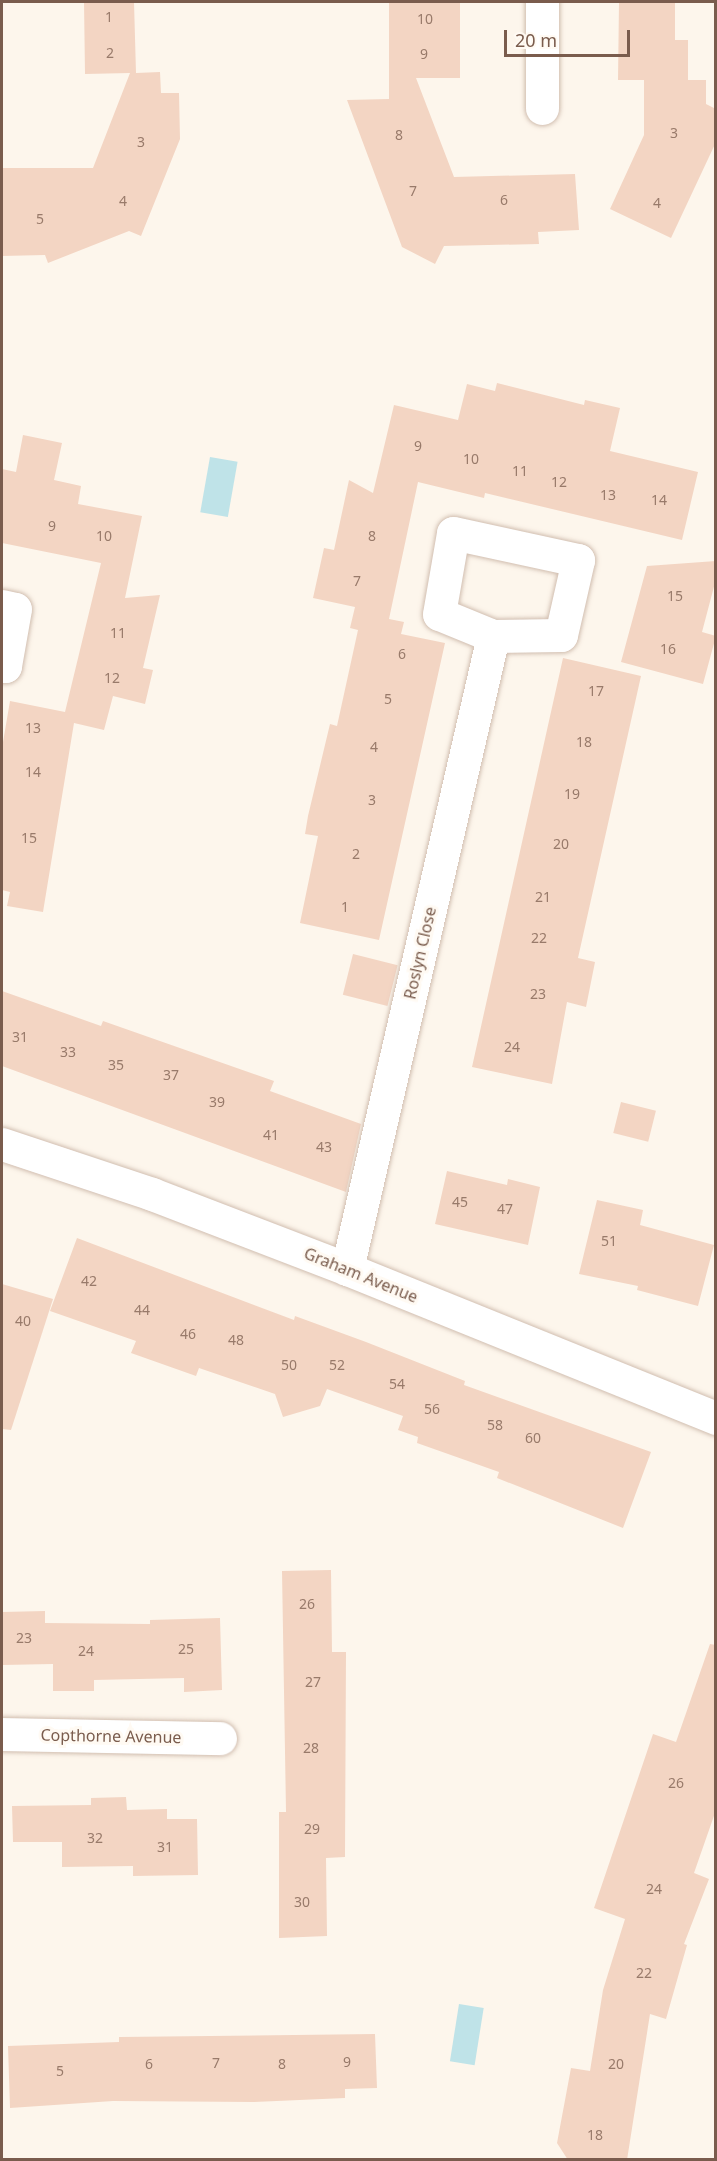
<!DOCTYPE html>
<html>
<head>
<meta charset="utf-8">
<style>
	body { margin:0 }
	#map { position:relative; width:717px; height:2161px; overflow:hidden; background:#fdf6ec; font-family:"Noto Sans",sans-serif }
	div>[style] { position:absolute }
	.water>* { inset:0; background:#bfe3e8; transform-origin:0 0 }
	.building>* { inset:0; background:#f3d5c3; transform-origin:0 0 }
	.roads { filter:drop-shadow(0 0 2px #d1beb0) drop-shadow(0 0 2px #d1beb0) }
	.street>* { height:33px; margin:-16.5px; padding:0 16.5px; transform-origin:16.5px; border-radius:16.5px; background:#fff }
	span { translate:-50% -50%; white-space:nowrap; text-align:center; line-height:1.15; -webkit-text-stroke:6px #fffaf3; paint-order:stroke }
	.number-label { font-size:14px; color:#987a6a }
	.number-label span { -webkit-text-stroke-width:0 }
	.street-label { font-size:16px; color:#7a5c4d }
	.frame { position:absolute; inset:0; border:3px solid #7a5c4d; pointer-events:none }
	.scale { position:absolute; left:504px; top:30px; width:126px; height:27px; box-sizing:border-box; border:3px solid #7a5c4d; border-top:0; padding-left:8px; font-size:18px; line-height:21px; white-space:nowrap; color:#7a5c4d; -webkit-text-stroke:4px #fffaf3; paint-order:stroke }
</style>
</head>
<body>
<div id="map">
	<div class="water">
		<i style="left:210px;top:457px;width:28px;height:56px;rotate:10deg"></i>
		<i style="left:459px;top:2004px;width:25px;height:58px;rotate:9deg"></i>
	</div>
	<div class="building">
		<i style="clip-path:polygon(84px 2px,134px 2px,136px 73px,160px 72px,161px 93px,179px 93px,180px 139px,141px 236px,129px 231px,48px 263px,45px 255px,2px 256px,2px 168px,93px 168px,130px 73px,85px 74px)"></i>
		<i style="clip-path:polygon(389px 2px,460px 2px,460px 78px,416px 78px,454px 177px,575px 174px,579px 230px,538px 232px,539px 244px,444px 246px,435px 264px,402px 247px,347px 100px,389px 99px)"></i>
		<i style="clip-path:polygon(619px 2px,675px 2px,675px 40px,688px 40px,688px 80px,706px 80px,706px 104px,716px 109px,716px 142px,671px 238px,610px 209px,644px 135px,644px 80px,618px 80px)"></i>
		<i style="clip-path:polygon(497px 383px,584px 405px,585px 400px,620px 408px,610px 451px,698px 472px,682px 540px,485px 493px,484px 498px,418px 482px,389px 619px,404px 622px,401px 634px,445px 643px,379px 940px,300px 923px,318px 836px,305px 834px,308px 816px,330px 724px,337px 726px,358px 630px,350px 628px,355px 607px,313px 598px,324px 548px,334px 550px,349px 480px,373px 493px,394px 405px,458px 420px,467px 384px,495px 391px)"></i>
		<i style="clip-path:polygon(23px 435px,62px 443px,54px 480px,81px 486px,78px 504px,142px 516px,125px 598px,160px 595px,143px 668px,153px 670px,145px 704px,113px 696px,104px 730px,74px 723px,43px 912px,7px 906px,10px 892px,2px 890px,2px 748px,10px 701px,65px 712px,101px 563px,2px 543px,2px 469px,16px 472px)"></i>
		<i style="clip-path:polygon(716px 561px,716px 579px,702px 632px,716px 636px,703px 684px,621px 662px,647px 566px)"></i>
		<i style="clip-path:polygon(563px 658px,641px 676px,578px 958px,595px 962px,586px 1007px,567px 1002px,552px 1084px,472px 1067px)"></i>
		<i style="left:353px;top:954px;width:46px;height:42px;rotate:14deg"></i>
		<i style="clip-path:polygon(2px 991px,101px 1026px,103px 1021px,274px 1081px,270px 1091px,361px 1124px,346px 1192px,2px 1066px)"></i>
		<i style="left:621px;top:1102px;width:36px;height:32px;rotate:14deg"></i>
		<i style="clip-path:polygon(447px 1171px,507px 1185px,508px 1179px,540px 1187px,528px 1245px,435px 1224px)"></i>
		<i style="clip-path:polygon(597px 1200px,643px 1210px,640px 1225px,714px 1245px,698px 1306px,637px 1290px,638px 1286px,579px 1274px)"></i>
		<i style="clip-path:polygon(77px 1238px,294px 1320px,295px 1316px,366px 1342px,465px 1381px,464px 1385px,651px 1452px,623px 1528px,497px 1478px,499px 1472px,417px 1443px,418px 1437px,398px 1430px,403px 1416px,327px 1389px,320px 1406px,283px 1417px,275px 1394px,199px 1368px,196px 1376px,131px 1353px,136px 1341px,50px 1311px)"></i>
		<i style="clip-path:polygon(2px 1284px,53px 1299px,11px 1430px,2px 1429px)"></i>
		<i style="clip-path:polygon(331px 1570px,332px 1652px,346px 1652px,345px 1857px,326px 1858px,327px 1936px,279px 1938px,279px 1812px,286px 1812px,282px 1571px)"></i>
		<i style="clip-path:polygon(45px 1611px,45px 1623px,150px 1624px,150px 1620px,220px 1618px,222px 1690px,184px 1692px,184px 1678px,94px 1680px,94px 1691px,53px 1691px,53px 1664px,2px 1665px,2px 1612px)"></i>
		<i style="clip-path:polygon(710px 1644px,716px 1645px,716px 1810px,694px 1873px,709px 1879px,684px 1944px,687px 1945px,666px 2019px,650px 2014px,627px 2160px,568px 2160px,557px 2143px,571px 2068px,590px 2071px,603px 1990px,625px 1919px,594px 1908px,653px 1734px,676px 1742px)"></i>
		<i style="clip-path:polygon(126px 1797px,127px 1810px,167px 1809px,167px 1819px,197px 1819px,198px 1875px,133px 1876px,133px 1866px,62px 1867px,62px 1842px,13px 1842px,12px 1806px,91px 1805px,91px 1798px)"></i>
		<i style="clip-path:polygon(375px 2034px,377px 2088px,345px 2089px,345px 2098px,254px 2102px,113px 2101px,10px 2108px,8px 2046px,119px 2042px,119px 2037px)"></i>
	</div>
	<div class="roads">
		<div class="street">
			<i style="left:542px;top:2px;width:106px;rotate:90deg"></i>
			<i style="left:453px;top:533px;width:128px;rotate:12.2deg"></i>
			<i style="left:578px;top:560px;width:77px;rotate:102.8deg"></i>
			<i style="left:561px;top:635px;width:68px;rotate:179.2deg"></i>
			<i style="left:493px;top:636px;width:58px;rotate:-157.8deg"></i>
			<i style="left:439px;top:614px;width:82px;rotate:-80.2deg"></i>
			<i style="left:2px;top:606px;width:13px;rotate:13deg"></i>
			<i style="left:15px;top:609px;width:58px;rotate:100deg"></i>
			<i style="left:5px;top:666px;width:3px;rotate:180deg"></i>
			<i style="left:2px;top:1144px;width:158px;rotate:18.4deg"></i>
			<i style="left:152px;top:1194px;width:209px;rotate:21deg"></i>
			<i style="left:347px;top:1269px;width:398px;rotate:22deg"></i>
			<i style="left:347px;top:1269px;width:650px;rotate:-77.01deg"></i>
			<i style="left:2px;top:1734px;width:218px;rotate:1.1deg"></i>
		</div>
	</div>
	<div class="number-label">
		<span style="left:109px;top:17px">1</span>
		<span style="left:425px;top:19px">10</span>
		<span style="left:110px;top:53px">2</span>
		<span style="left:424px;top:54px">9</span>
		<span style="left:674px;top:133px">3</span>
		<span style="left:399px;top:135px">8</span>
		<span style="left:141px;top:142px">3</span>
		<span style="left:413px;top:191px">7</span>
		<span style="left:504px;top:200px">6</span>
		<span style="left:123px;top:201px">4</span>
		<span style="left:657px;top:203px">4</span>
		<span style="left:40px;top:219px">5</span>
		<span style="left:418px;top:446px">9</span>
		<span style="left:471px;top:459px">10</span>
		<span style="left:520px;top:471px">11</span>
		<span style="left:559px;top:482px">12</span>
		<span style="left:608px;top:495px">13</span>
		<span style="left:659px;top:500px">14</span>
		<span style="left:52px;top:526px">9</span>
		<span style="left:104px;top:536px">10</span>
		<span style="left:372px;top:536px">8</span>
		<span style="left:357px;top:581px">7</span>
		<span style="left:675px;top:596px">15</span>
		<span style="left:118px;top:633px">11</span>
		<span style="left:668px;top:649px">16</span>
		<span style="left:402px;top:654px">6</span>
		<span style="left:112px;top:678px">12</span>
		<span style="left:596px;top:691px">17</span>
		<span style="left:388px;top:699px">5</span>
		<span style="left:33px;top:728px">13</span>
		<span style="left:584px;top:742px">18</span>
		<span style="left:374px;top:747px">4</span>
		<span style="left:33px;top:772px">14</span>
		<span style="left:572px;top:794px">19</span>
		<span style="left:372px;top:800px">3</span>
		<span style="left:29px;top:838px">15</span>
		<span style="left:561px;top:844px">20</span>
		<span style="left:356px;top:854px">2</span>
		<span style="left:543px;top:897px">21</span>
		<span style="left:345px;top:907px">1</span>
		<span style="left:539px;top:938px">22</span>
		<span style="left:538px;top:994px">23</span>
		<span style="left:20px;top:1037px">31</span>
		<span style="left:512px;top:1047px">24</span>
		<span style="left:68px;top:1052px">33</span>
		<span style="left:116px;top:1065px">35</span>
		<span style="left:171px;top:1075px">37</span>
		<span style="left:217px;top:1102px">39</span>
		<span style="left:271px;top:1135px">41</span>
		<span style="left:324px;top:1147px">43</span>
		<span style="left:460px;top:1202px">45</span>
		<span style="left:505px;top:1209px">47</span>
		<span style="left:609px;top:1241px">51</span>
		<span style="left:89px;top:1281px">42</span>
		<span style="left:142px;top:1310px">44</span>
		<span style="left:23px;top:1321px">40</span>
		<span style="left:188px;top:1334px">46</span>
		<span style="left:236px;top:1340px">48</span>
		<span style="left:289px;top:1365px">50</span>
		<span style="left:337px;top:1365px">52</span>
		<span style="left:397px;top:1384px">54</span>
		<span style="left:432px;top:1409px">56</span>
		<span style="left:495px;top:1425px">58</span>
		<span style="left:533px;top:1438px">60</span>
		<span style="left:307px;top:1604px">26</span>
		<span style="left:24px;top:1638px">23</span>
		<span style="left:186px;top:1649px">25</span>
		<span style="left:86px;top:1651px">24</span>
		<span style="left:313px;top:1682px">27</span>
		<span style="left:311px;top:1748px">28</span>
		<span style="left:676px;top:1783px">26</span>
		<span style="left:312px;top:1829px">29</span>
		<span style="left:95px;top:1838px">32</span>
		<span style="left:165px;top:1847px">31</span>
		<span style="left:654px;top:1889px">24</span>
		<span style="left:302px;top:1902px">30</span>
		<span style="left:644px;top:1973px">22</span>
		<span style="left:347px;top:2062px">9</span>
		<span style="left:216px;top:2063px">7</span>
		<span style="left:149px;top:2064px">6</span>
		<span style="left:282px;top:2064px">8</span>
		<span style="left:616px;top:2064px">20</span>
		<span style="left:60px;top:2071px">5</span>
		<span style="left:595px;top:2135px">18</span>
	</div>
	<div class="street-label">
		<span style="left:420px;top:953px;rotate:-77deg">Roslyn Close</span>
		<span style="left:361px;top:1275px;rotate:22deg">Graham Avenue</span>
		<span style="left:111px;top:1736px;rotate:1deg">Copthorne Avenue</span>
	</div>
	<div class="frame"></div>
	<div class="scale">20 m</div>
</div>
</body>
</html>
